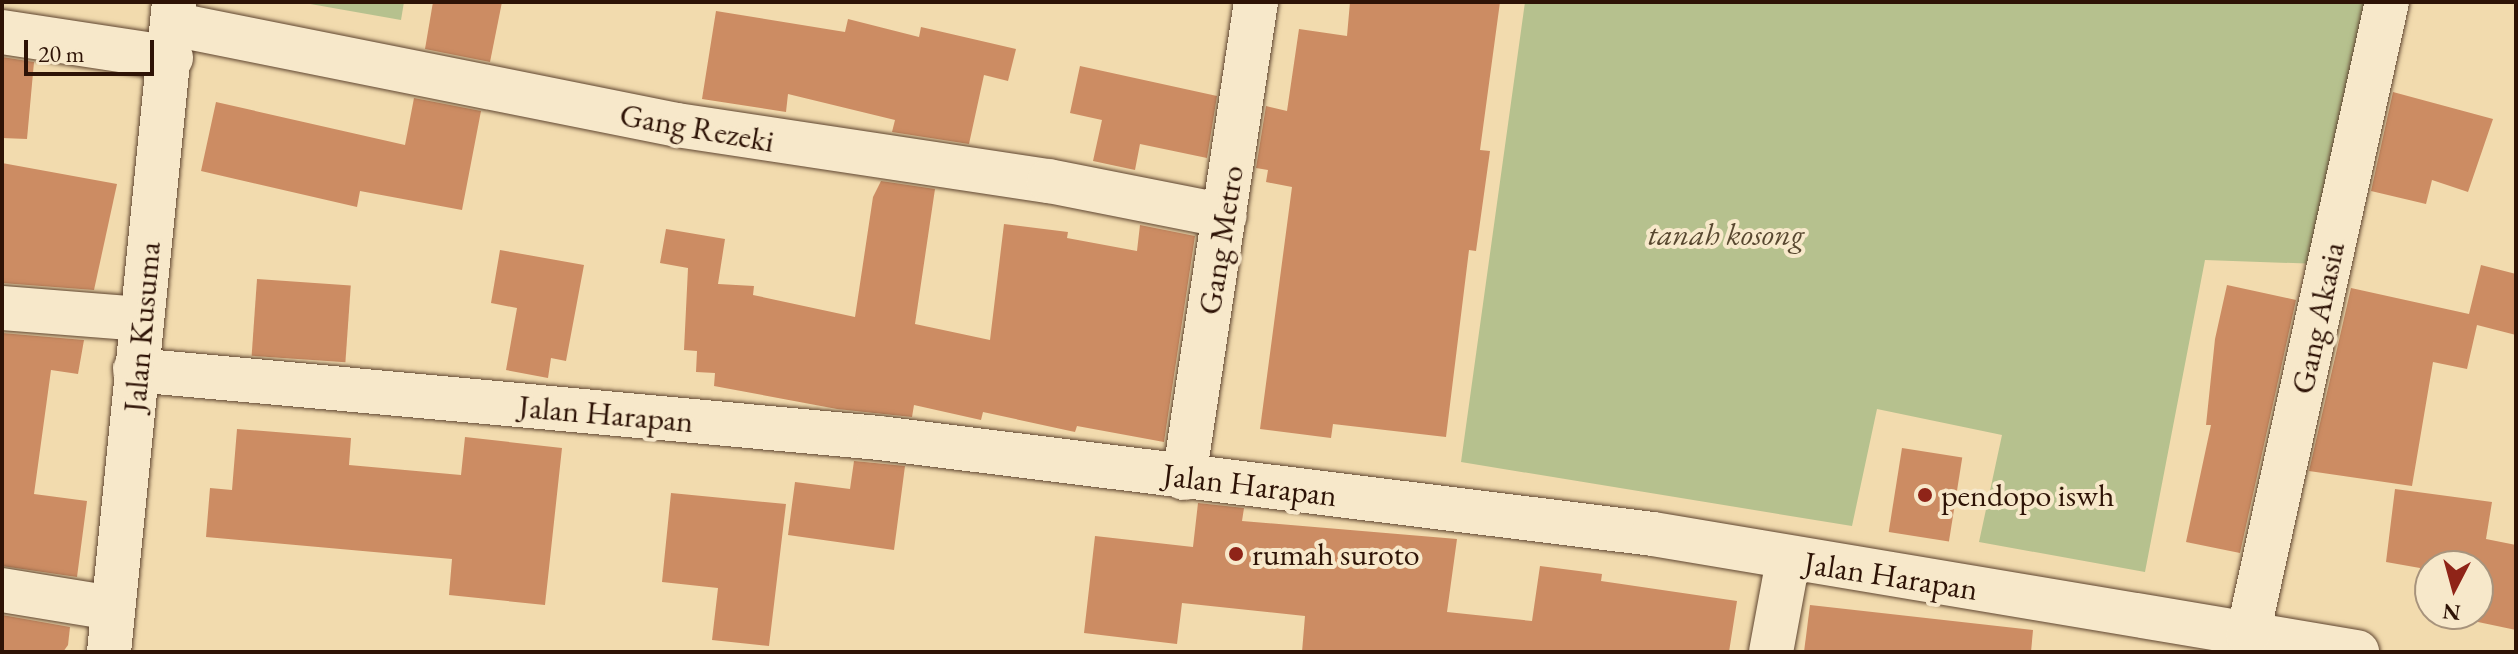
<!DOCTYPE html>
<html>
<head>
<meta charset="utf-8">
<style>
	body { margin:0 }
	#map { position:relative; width:2518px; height:654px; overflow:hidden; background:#f2dbae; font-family:"EB Garamond",serif }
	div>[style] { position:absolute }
	.green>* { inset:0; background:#b6c18e }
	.building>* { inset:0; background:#cc8c63; transform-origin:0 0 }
	.roads { filter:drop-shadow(0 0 2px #5f4530) drop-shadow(0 0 2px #5f4530) }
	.minor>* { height:44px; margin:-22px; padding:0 22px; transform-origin:22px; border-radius:22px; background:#f7e8ca }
	.dots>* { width:22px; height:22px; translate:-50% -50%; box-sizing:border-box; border:4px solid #f7e8ca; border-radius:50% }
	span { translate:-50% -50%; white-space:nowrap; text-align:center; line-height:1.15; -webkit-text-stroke:8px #f7e8ca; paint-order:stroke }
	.street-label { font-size:32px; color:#2e1306 }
	.park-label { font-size:32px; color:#57472f; font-style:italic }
	.poi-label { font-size:32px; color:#2e1306 }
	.left { translate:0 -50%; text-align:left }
	.frame { position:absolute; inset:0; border:4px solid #2e1306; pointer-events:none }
	.north { position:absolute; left:2414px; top:550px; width:80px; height:80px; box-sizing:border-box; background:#f7e8ca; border:2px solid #a7937c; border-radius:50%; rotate:186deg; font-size:22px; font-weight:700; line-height:32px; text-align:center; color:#2e1306 }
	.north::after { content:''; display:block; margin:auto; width:28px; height:36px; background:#8f2418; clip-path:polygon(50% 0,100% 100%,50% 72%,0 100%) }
	.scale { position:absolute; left:24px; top:40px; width:130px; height:36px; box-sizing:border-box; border:4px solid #2e1306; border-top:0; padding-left:10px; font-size:24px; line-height:28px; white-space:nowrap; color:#2e1306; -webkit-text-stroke:6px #f7e8ca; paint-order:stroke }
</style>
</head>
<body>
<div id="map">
	<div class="green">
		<i style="clip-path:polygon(299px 2px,404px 2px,401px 20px)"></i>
		<i style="clip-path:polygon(1525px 2px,2381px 2px,2320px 264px,2205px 260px,2145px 572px,1979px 542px,2002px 435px,1877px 409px,1852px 526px,1461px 462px)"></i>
	</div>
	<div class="building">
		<i style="clip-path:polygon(433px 2px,502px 2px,490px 62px,425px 49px)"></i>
		<i style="clip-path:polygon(1350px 2px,1500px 2px,1480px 150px,1490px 151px,1476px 251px,1469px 250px,1446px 437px,1333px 424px,1331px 438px,1260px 429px,1292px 187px,1266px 182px,1268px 170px,1256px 168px,1266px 106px,1287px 111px,1299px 29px,1347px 36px)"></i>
		<i style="clip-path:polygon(716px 11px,845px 32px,848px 19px,919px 37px,921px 27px,1016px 49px,1008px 81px,984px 75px,969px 144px,892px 132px,895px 120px,788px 94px,786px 112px,702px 99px)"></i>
		<i style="clip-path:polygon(2px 57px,34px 62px,27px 139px,2px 138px)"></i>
		<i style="clip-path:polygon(1080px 66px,1217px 96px,1207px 158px,1140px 144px,1135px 170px,1093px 161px,1102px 120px,1070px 113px)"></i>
		<i style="clip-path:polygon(2393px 92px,2493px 119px,2468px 192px,2432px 180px,2426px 204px,2371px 191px)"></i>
		<i style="clip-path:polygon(414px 98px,481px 111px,462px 210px,360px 191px,357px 207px,201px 171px,216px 102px,405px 145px)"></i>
		<i style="clip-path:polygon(2px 163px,117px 184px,94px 290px,2px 283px)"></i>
		<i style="clip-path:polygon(881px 181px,935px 189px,915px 324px,990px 340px,1004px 224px,1068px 232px,1067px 238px,1137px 251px,1140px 225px,1195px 236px,1164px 442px,1077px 426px,1075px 432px,983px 412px,981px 420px,914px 405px,912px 417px,837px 409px,714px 386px,715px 373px,696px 372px,697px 351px,684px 350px,688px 268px,660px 263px,666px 229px,725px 239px,718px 284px,754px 286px,753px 295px,855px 317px,873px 197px)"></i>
		<i style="clip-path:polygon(500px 250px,584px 265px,566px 361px,551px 358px,548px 378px,506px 370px,517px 308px,491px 303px)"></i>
		<i style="clip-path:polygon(2481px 265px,2516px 274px,2516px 335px,2477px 325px,2467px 369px,2433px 362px,2412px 486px,2309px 471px,2351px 288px,2469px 314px)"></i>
		<i style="left:257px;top:279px;width:94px;height:77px;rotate:4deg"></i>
		<i style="clip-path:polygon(2227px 285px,2296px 300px,2240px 553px,2186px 542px,2211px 425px,2206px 425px,2215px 339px)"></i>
		<i style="clip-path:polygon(2px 333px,84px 340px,78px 374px,51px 370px,34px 494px,87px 501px,77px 577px,2px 566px)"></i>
		<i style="clip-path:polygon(237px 429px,351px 438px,349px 465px,461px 475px,465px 437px,562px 448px,545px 605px,449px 595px,452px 559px,206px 537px,210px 488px,232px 490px)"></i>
		<i style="left:1902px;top:448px;width:61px;height:85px;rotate:9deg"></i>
		<i style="clip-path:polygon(854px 461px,905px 466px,894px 550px,788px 535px,795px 482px,850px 489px)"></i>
		<i style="clip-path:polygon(2395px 489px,2492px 502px,2486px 539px,2516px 545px,2516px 630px,2478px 622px,2478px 566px,2430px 566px,2430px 597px,2416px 595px,2420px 568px,2386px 562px)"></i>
		<i style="clip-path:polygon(671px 493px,786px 504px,769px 646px,712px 640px,718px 588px,662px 582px)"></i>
		<i style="clip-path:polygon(1198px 503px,1244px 508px,1242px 521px,1457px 539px,1447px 612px,1532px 621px,1540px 566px,1602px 574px,1601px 581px,1737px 601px,1729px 652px,1302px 652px,1305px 616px,1182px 603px,1177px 644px,1084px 633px,1095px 536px,1193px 547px)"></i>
		<i style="clip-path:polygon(1810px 605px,2033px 630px,2031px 652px,1804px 652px)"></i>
		<i style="clip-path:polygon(2px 615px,70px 627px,68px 645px,63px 652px,2px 652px)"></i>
	</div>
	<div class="roads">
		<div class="minor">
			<i style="left:172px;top:24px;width:515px;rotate:11.31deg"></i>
			<i style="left:677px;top:125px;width:376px;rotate:8.6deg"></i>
			<i style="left:1049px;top:181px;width:179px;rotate:11.2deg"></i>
			<i style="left:2px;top:32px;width:171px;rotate:8.7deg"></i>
			<i style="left:2px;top:308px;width:139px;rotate:4.5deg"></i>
			<i style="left:135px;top:370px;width:747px;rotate:5.22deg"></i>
			<i style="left:879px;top:438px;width:780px;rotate:7.07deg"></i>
			<i style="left:1653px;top:534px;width:714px;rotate:9.52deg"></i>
			<i style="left:1184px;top:478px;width:481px;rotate:-81.4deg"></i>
			<i style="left:2px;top:590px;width:111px;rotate:9.3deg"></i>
			<i style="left:2248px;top:634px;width:647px;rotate:-77.6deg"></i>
			<i style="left:109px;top:652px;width:653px;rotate:-84.29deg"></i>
			<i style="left:1771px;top:652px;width:94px;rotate:-79.5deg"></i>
		</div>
	</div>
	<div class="dots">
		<i style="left:1925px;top:495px;background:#8f2418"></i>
		<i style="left:1236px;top:554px;background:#8f2418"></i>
	</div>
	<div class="street-label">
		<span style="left:697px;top:128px;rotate:10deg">Gang Rezeki</span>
		<span style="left:1221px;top:240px;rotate:-81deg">Gang Metro</span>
		<span style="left:2318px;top:318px;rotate:-78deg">Gang Akasia</span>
		<span style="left:142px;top:327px;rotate:-85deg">Jalan Kusuma</span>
		<span style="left:606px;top:414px;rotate:5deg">Jalan Harapan</span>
		<span style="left:1250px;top:485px;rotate:7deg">Jalan Harapan</span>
		<span style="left:1891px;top:576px;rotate:9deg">Jalan Harapan</span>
	</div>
	<div class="park-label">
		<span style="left:1726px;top:234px">tanah kosong</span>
	</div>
	<div class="poi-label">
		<span class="left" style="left:1941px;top:495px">pendopo iswh</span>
		<span class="left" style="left:1252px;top:554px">rumah suroto</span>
	</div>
	<div class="frame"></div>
	<div class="north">N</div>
	<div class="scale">20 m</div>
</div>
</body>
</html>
